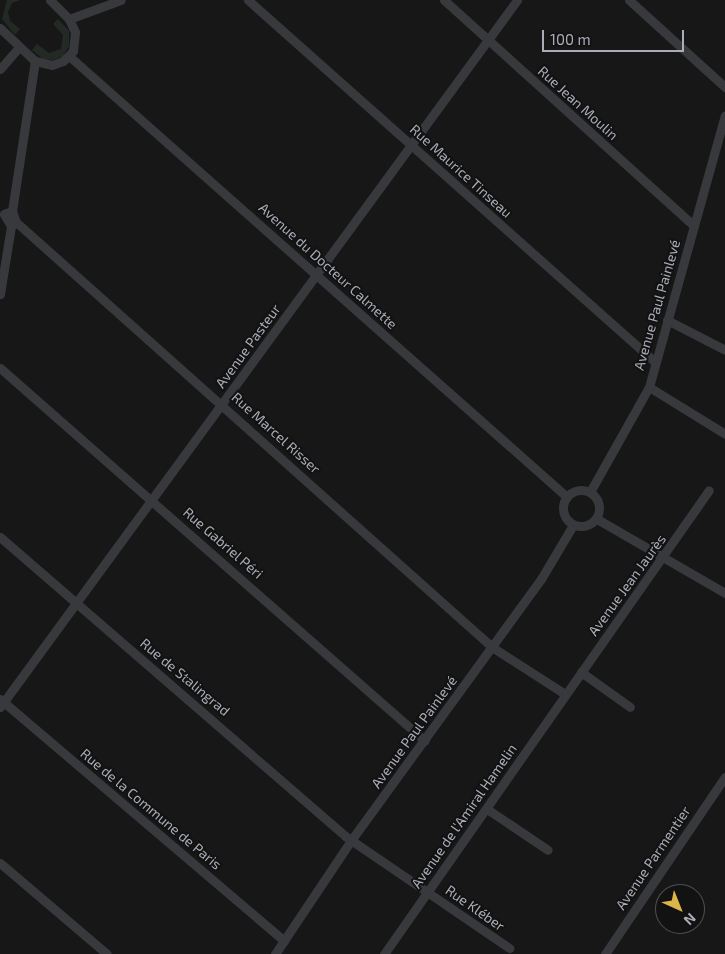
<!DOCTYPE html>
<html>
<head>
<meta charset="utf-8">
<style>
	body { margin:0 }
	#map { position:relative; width:725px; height:954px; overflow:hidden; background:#171718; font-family:"Exo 2",sans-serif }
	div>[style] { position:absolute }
	.green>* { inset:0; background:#232a24 }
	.street>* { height:9px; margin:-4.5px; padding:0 4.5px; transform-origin:4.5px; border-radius:4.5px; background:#38393d }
	.street>.ring { margin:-4.5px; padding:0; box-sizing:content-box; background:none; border:9px solid #38393d; border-radius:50% }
	span { translate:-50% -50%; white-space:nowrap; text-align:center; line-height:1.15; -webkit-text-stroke:4px #121213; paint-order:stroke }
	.street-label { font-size:14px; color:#aaadb7 }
	.north { position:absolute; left:655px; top:884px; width:50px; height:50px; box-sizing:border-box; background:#121213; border:1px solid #4f5055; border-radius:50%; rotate:136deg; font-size:14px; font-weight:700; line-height:20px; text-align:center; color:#aaadb7 }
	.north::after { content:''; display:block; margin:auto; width:18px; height:22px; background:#ddb64a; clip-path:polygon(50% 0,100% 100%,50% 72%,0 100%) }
	.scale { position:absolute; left:542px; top:30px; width:142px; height:22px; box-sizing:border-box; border:2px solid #aaadb7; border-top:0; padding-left:6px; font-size:15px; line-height:18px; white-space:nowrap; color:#aaadb7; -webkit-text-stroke:4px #121213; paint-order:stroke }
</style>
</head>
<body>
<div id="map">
	<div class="green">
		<i style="clip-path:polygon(7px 0,20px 0,12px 3px,8px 12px,10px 21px,20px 29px,15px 35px,2px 19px)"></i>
		<i style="clip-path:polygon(58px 19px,69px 31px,69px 46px,63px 56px,53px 60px,43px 59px,32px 50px,37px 44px,49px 53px,61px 49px,63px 35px,53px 24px)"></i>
	</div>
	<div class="street">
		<i style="left:248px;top:0;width:545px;rotate:41.65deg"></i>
		<i style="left:444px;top:0;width:337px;rotate:42.1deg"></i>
		<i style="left:629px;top:0;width:130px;rotate:42.2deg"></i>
		<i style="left:69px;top:19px;width:55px;rotate:-20.1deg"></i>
		<i style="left:0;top:28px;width:48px;rotate:43.3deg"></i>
		<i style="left:35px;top:61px;width:17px;rotate:13deg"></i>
		<i style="left:52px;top:65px;width:12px;rotate:-20deg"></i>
		<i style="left:63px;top:61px;width:14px;rotate:-45deg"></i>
		<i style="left:73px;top:51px;width:19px;rotate:-84deg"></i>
		<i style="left:75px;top:32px;width:14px;rotate:-115deg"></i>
		<i style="left:69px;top:19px;width:27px;rotate:-135deg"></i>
		<i style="left:69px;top:56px;width:665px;rotate:41.53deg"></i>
		<i style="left:0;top:69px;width:28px;rotate:-49deg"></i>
		<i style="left:12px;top:211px;width:152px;rotate:-81.3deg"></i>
		<i style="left:12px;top:211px;width:12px;rotate:70deg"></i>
		<i style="left:16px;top:222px;width:6px;rotate:141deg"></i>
		<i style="left:11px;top:226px;width:14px;rotate:-120deg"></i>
		<i style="left:4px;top:214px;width:9px;rotate:-21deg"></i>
		<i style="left:16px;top:222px;width:638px;rotate:41.76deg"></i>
		<i style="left:492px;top:647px;width:87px;rotate:32.8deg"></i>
		<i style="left:0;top:294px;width:69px;rotate:-80.8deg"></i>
		<i style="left:667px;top:320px;width:65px;rotate:27.3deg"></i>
		<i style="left:0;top:368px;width:565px;rotate:41.27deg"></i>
		<i style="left:649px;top:387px;width:89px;rotate:31.7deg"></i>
		<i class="ring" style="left:563px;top:490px;width:27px;height:27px"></i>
		<i style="left:590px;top:492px;width:120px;rotate:-60.7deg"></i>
		<i style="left:649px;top:387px;width:282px;rotate:-74.4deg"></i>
		<i style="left:597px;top:519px;width:148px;rotate:30deg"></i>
		<i style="left:0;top:537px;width:457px;rotate:40.9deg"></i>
		<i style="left:345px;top:836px;width:199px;rotate:34.3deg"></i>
		<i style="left:581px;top:672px;width:60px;rotate:35.5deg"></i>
		<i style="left:0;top:699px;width:373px;rotate:40.4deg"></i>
		<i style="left:0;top:707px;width:876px;rotate:-53.82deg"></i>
		<i style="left:487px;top:809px;width:73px;rotate:33.9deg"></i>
		<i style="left:0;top:863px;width:140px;rotate:40.4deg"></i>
		<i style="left:275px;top:954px;width:138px;rotate:-56.2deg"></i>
		<i style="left:352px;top:839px;width:321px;rotate:-54deg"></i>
		<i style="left:541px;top:579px;width:63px;rotate:-59.3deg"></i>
		<i style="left:384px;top:954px;width:566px;rotate:-54.99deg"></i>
		<i style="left:605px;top:954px;width:214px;rotate:-55.9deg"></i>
	</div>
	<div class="street-label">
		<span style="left:578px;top:103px;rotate:42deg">Rue Jean Moulin</span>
		<span style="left:461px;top:171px;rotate:42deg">Rue Maurice Tinseau</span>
		<span style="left:328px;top:266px;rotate:42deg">Avenue du Docteur Calmette</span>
		<span style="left:657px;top:305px;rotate:-74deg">Avenue Paul Painlevé</span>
		<span style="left:248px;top:346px;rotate:-54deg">Avenue Pasteur</span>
		<span style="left:276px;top:433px;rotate:42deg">Rue Marcel Risser</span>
		<span style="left:223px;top:543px;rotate:41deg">Rue Gabriel Péri</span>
		<span style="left:627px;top:585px;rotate:-54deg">Avenue Jean Jaurès</span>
		<span style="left:185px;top:677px;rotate:40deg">Rue de Stalingrad</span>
		<span style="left:414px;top:732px;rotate:-54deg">Avenue Paul Painlevé</span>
		<span style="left:151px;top:809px;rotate:40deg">Rue de la Commune de Paris</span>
		<span style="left:464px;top:816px;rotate:-55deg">Avenue de l'Amiral Hamelin</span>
		<span style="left:653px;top:858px;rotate:-56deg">Avenue Parmentier</span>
		<span style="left:475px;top:908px;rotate:35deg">Rue Kléber</span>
	</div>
	<div class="north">N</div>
	<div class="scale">100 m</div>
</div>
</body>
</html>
